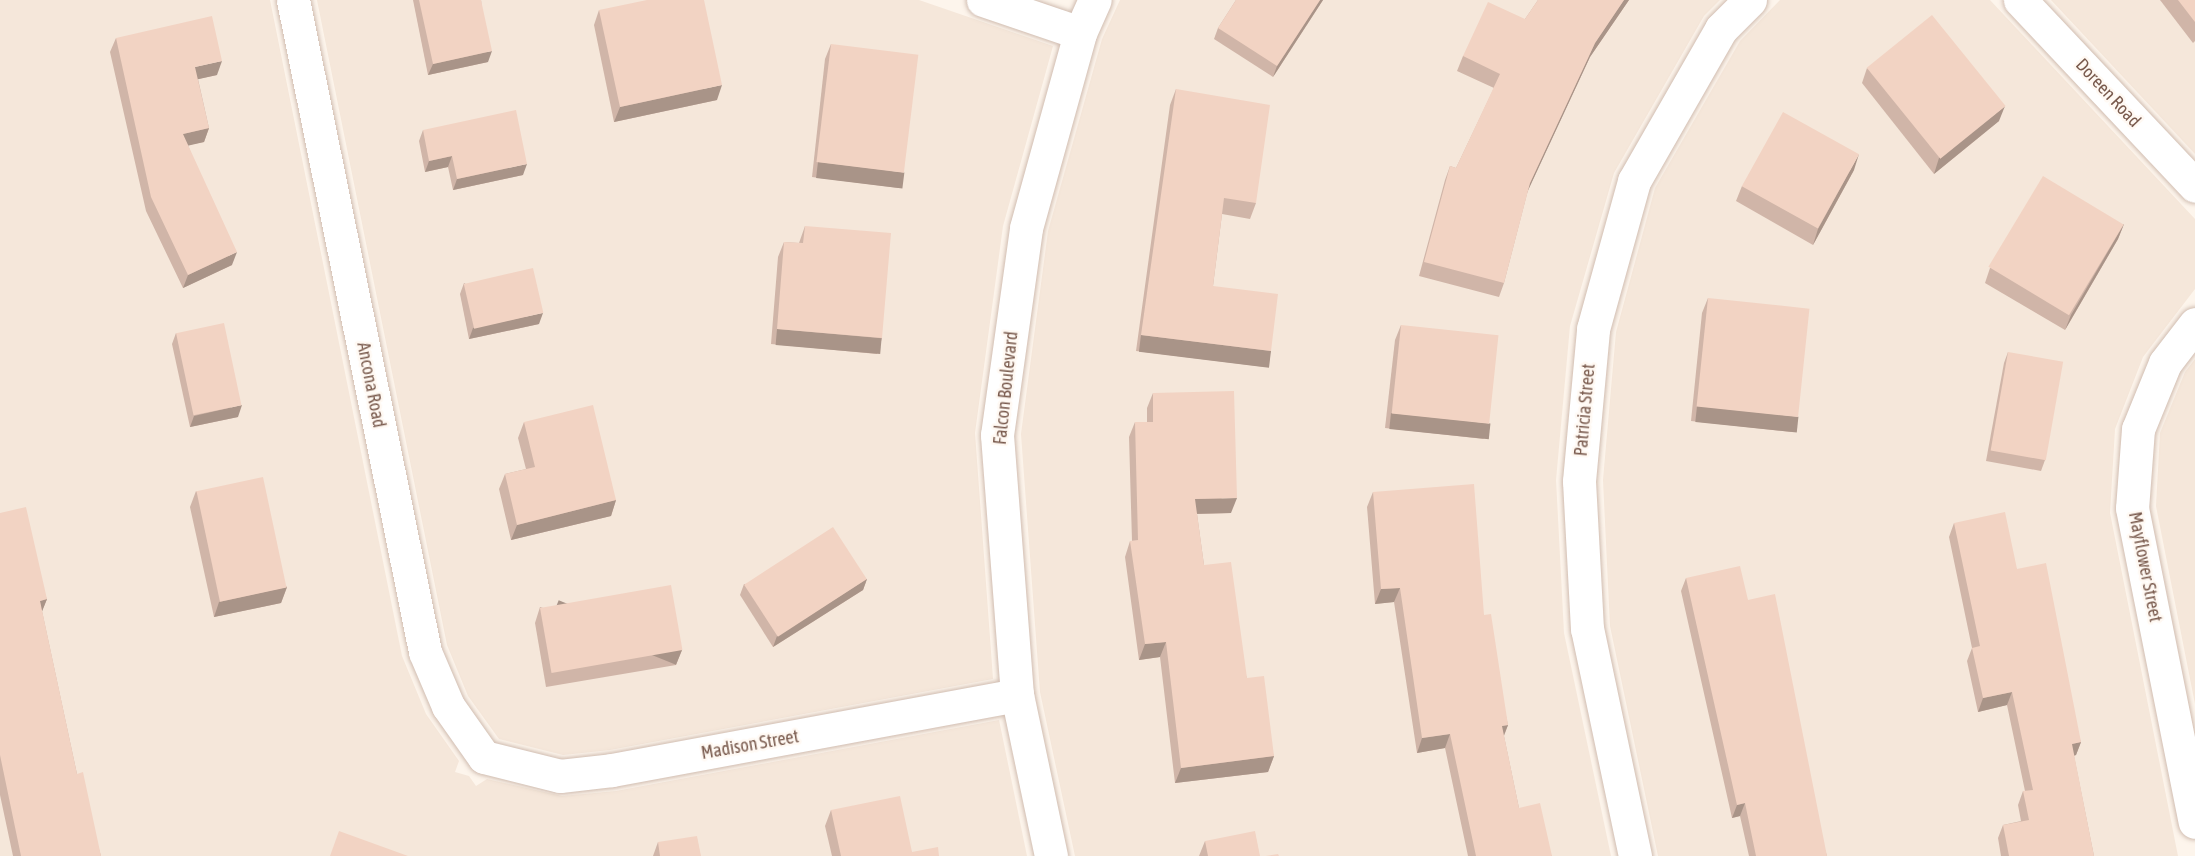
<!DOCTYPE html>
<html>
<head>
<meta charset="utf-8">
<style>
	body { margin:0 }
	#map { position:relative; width:2195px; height:856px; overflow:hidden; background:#fdf5ec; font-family:"Asap Condensed",sans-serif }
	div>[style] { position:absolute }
	.residential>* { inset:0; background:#f5e7da }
	.roads { filter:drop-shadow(0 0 2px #d0bcb0) drop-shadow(0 0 2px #d0bcb0) }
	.minor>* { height:33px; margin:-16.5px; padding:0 16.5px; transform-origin:16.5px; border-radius:16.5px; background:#fff }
	.wall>* { inset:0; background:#d0b5a8 }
	.shaded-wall>* { inset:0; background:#a99488; transform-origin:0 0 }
	.building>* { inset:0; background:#f2d3c3; transform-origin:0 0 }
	span { translate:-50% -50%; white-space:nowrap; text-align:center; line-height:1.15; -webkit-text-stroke:5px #fff9f3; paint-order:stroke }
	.street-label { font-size:18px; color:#795a4d }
</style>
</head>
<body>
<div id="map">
	<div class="residential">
		<i style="clip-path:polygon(0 0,270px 0,402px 656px,426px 714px,459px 761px,455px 772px,469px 776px,476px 786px,487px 779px,562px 796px,616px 791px,999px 720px,1027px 856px,0 856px)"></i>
		<i style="clip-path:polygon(317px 0,919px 0,1053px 46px,1003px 226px,975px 433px,993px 679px,610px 750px,563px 755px,499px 739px,468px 696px,447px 645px)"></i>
		<i style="clip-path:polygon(1120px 0,1720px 0,1704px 16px,1614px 173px,1570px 326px,1556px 480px,1564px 633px,1611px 856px,1075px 856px,1040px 692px,1021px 434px,1048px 231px,1102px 39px)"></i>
		<i style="clip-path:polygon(1780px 0,1990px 0,2195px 219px,2195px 289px,2143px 357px,2115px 429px,2110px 513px,2178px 856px,1658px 856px,1610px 626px,1603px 480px,1616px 332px,1655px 188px,1740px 41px)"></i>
		<i style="clip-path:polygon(2051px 0,2195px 0,2195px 154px)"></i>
		<i style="clip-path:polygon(2195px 359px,2195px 704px,2156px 506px,2160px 433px,2185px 372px)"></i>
	</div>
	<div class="roads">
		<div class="minor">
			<i style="left:293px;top:0;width:665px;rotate:78.55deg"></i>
			<i style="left:425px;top:652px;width:59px;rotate:66.9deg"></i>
			<i style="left:448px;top:706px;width:62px;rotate:54.8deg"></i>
			<i style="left:484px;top:757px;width:78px;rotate:14deg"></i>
			<i style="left:560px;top:776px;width:52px;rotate:-6.6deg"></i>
			<i style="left:612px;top:770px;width:412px;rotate:-10.5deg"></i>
			<i style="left:983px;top:0;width:102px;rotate:18.8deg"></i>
			<i style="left:2020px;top:0;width:255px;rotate:46.7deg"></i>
			<i style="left:2195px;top:324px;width:49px;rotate:127.6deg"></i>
			<i style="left:2165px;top:363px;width:71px;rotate:112.2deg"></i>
			<i style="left:2138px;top:429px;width:79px;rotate:94.3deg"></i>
			<i style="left:2132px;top:508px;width:320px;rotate:78.7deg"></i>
			<i style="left:1051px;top:856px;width:165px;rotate:-101.9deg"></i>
			<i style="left:1017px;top:695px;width:261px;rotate:-94.4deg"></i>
			<i style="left:997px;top:435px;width:209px;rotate:-82deg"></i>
			<i style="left:1026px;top:228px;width:202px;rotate:-74.5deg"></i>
			<i style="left:1080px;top:33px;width:36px;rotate:-66deg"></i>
			<i style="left:1635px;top:856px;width:232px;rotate:-101.9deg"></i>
			<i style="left:1587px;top:629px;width:148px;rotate:-93.1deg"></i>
			<i style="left:1579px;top:481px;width:153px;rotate:-84.7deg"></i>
			<i style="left:1593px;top:329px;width:154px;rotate:-74.5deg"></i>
			<i style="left:1634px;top:181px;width:175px;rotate:-60.2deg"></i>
			<i style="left:1721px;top:29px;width:41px;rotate:-45deg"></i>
		</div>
	</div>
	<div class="wall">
		<i style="clip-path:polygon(413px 0,481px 0,488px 62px,428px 75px)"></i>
		<i style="clip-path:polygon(1236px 0,1323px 0,1273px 77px,1214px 39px,1218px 28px)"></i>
		<i style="clip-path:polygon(1538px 0,1629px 0,1590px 57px,1528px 190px,1504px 283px,1499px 297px,1419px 276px,1445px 180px,1450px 166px,1456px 168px,1494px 88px,1457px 71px,1463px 56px,1525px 19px)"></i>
		<i style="clip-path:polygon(2160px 0,2195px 0,2195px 41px,2193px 43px)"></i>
		<i style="clip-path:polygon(599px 10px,717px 100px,614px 122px,594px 25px)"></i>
		<i style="clip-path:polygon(116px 38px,217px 75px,198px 79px,209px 128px,204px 142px,188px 145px,232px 265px,183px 288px,146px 211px,110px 52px)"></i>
		<i style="clip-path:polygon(831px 44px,899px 188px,812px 177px,825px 59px)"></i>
		<i style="clip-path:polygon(1867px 68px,1999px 121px,1934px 174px,1862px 83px)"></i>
		<i style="clip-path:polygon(1176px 89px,1256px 203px,1250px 219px,1222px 214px,1213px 286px,1271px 351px,1265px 367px,1136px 351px,1170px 105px)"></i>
		<i style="clip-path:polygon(423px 130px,523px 175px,453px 190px,448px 167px,425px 172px,419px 141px)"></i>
		<i style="clip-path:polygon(1854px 170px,1813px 245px,1736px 201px,1742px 186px)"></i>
		<i style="clip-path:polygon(2124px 224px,2118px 239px,2065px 330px,1985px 283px,1990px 268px)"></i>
		<i style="clip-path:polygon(805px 226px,882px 338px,877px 354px,771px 344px,778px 257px,784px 242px,799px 243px)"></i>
		<i style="clip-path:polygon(464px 283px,539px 324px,469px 339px,460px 294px)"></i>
		<i style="clip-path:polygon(1708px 298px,1792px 432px,1691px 421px,1702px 313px)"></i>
		<i style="clip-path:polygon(1401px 325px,1484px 439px,1385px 428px,1395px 340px)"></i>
		<i style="clip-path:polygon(176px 333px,238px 417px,190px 427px,172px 344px)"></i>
		<i style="clip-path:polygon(2008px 352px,2045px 460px,2041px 471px,1986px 461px,2004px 363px)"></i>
		<i style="clip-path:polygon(1153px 393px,1231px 513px,1197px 514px,1204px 565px,1247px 678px,1274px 756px,1268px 772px,1175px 783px,1160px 657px,1139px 660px,1125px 557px,1130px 541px,1132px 541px,1129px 437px,1135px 422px,1147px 422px,1147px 408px)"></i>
		<i style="clip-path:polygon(524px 422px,616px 500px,611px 516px,511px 540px,499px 489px,505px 474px,526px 469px,518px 438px)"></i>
		<i style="clip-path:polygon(196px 491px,287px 587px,281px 603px,214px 617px,190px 507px)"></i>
		<i style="clip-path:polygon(1373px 492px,1484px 615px,1508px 725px,1504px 736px,1519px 808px,1552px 856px,1468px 856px,1445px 748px,1417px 753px,1394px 602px,1375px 604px,1367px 507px)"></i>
		<i style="clip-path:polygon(0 513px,47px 599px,42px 611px,77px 774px,101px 856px,13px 856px,0 795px)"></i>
		<i style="clip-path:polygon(1954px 523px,2017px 569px,2081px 742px,2076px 755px,2074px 756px,2094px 856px,2001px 856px,1998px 838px,2003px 825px,2021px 821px,2018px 805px,2023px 791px,2025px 791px,2007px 705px,1978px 712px,1967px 661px,1972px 648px,1949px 537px)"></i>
		<i style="clip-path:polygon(1686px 578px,1748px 600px,1827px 856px,1749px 856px,1740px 816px,1732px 818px,1681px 591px)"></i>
		<i style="clip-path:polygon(867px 579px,863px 590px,773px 647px,740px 595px,744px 584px)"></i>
		<i style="clip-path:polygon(540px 607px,682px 650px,676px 665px,546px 687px,535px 623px)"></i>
		<i style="clip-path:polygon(831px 810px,912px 852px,939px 856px,832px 856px,825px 826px)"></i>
		<i style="clip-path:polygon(1205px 841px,1260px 856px,1199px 856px)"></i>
		<i style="clip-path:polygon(658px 842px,701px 856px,653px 856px)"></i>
	</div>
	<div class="shaded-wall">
		<i style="clip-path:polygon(1320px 0,1323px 0,1273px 77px,1277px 66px)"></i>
		<i style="clip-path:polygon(1624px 0,1629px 0,1590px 57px,1525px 197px,1530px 183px,1595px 43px)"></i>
		<i style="clip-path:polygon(492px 51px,488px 62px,428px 75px,433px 64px)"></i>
		<i style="clip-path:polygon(222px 61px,217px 75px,190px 81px,195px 67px)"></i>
		<i style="clip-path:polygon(722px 85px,717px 100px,614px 122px,620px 107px)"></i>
		<i style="clip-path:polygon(2005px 106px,1999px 121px,1934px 174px,1939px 158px)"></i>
		<i style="clip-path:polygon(209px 128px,204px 142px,178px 148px,183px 134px)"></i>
		<i style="clip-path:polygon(1859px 154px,1854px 170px,1813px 245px,1818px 229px)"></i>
		<i style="clip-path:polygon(452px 156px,448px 167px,425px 172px,429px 161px)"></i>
		<i style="left:818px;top:162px;width:87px;height:16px;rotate:7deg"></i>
		<i style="clip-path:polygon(527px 164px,523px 175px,453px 190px,457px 179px)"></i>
		<i style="clip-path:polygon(2124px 224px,2118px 239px,2065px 330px,2071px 315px)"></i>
		<i style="clip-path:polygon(237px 252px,232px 265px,183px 288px,188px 275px)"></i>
		<i style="clip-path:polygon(543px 313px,539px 324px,469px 339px,473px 328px)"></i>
		<i style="left:777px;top:329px;width:105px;height:16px;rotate:5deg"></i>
		<i style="left:1141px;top:335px;width:131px;height:17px;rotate:7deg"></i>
		<i style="clip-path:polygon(242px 405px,238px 417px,190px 427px,194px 416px)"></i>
		<i style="left:1697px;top:406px;width:102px;height:16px;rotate:6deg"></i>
		<i style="left:1391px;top:413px;width:100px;height:16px;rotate:6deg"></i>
		<i style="clip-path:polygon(1237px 498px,1231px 513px,1190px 514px,1195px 499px)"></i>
		<i style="clip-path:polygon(616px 500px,611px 516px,511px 540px,517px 525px)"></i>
		<i style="clip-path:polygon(867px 579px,863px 590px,773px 647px,777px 636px)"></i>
		<i style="clip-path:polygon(287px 587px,281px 603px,214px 617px,219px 602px)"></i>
		<i style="clip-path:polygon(1400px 588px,1394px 602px,1375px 604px,1381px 589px)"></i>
		<i style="clip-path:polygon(47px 599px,41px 614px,40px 601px)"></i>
		<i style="clip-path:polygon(1166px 642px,1160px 657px,1139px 660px,1145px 644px)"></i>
		<i style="left:682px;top:650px;width:16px;height:133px;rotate:112deg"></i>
		<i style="clip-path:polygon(2012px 692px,2007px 705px,1978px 712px,1983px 698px)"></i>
		<i style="clip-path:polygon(1508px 725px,1502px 740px,1502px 726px)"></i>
		<i style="clip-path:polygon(1450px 734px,1445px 748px,1417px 753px,1422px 738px)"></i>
		<i style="clip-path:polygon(2081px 742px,2076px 755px,2067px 757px,2072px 744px)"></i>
		<i style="clip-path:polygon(1274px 756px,1268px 772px,1175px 783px,1181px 768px)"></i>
		<i style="clip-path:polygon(1745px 803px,1740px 816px,1732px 818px,1737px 805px)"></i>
	</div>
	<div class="building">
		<i style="clip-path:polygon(419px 0,481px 0,492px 51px,433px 64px)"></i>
		<i style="clip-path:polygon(647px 0,704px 0,722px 85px,620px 107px,599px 10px)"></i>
		<i style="clip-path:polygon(1236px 0,1320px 0,1277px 66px,1218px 28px)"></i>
		<i style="clip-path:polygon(1538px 0,1624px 0,1595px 43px,1530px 183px,1504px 283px,1424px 262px,1450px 166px,1456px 168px,1500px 74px,1463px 56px,1488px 2px,1525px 19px)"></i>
		<i style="clip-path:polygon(2178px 0,2195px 0,2195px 22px)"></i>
		<i style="left:1932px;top:15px;width:117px;height:84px;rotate:51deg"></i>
		<i style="clip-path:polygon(212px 16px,222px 61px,195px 67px,209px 128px,183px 134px,237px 252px,188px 275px,151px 197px,116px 38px)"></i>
		<i style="left:831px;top:44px;width:88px;height:119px;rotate:7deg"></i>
		<i style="clip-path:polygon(1176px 89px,1270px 105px,1256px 203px,1224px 198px,1213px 286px,1278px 294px,1271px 351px,1141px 335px)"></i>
		<i style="clip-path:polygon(516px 110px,527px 164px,457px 179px,452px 156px,429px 161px,423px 130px)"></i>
		<i style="left:1783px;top:112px;width:87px;height:85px;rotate:29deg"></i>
		<i style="left:2043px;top:176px;width:94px;height:106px;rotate:31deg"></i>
		<i style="clip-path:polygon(805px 226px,891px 233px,882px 338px,777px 329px,784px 242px,803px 243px)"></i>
		<i style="left:533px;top:268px;width:46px;height:71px;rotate:77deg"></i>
		<i style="left:1708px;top:298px;width:102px;height:109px;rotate:6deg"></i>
		<i style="left:224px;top:323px;width:84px;height:49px;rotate:78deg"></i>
		<i style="left:1401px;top:325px;width:98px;height:89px;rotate:6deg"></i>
		<i style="left:2008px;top:352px;width:56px;height:100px;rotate:10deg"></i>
		<i style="clip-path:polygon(1234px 391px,1237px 498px,1195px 499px,1204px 565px,1231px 562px,1247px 678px,1264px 676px,1274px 756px,1181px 768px,1166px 642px,1145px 644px,1130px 541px,1138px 540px,1135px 422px,1153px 422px,1153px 393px)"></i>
		<i style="clip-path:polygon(593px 405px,616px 500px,517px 525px,505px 474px,535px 467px,524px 422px)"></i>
		<i style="left:263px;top:477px;width:113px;height:68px;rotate:78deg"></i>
		<i style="clip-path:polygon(1474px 484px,1484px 615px,1491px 614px,1508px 725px,1502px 726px,1519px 808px,1540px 803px,1552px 856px,1476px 856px,1450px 734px,1422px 738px,1400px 588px,1381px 589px,1373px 492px)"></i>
		<i style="clip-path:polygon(26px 507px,47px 599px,40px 601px,77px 774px,83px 772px,101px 856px,21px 856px,0 755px,0 513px)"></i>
		<i style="clip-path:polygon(2005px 512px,2017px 569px,2046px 563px,2081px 742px,2072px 744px,2094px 856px,2009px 856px,2003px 825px,2029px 820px,2023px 791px,2033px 790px,2012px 692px,1983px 698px,1972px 648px,1980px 646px,1954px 523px)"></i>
		<i style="left:833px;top:527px;width:62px;height:106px;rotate:57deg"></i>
		<i style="clip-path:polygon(1740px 566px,1748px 600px,1775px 594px,1827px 856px,1756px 856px,1745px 803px,1737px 805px,1686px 578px)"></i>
		<i style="left:671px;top:585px;width:66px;height:133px;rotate:80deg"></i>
		<i style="clip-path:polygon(900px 796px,912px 852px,938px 847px,939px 856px,841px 856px,831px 810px)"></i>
		<i style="clip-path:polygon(339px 831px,408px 856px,330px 856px)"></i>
		<i style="clip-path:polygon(1255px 831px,1260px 856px,1208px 856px,1205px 841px)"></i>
		<i style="clip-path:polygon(697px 836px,701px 856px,660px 856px,658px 842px)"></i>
		<i style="clip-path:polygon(1278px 854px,1279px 856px,1266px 856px)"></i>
	</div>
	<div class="street-label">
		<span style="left:2108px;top:93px;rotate:47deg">Doreen Road</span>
		<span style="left:371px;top:385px;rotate:79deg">Ancona Road</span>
		<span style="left:1006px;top:388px;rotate:-84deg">Falcon Boulevard</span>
		<span style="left:1585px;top:410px;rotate:-85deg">Patricia Street</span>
		<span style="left:2145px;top:567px;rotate:79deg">Mayflower Street</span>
		<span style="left:750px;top:745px;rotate:-10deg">Madison Street</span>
	</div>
</div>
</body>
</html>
